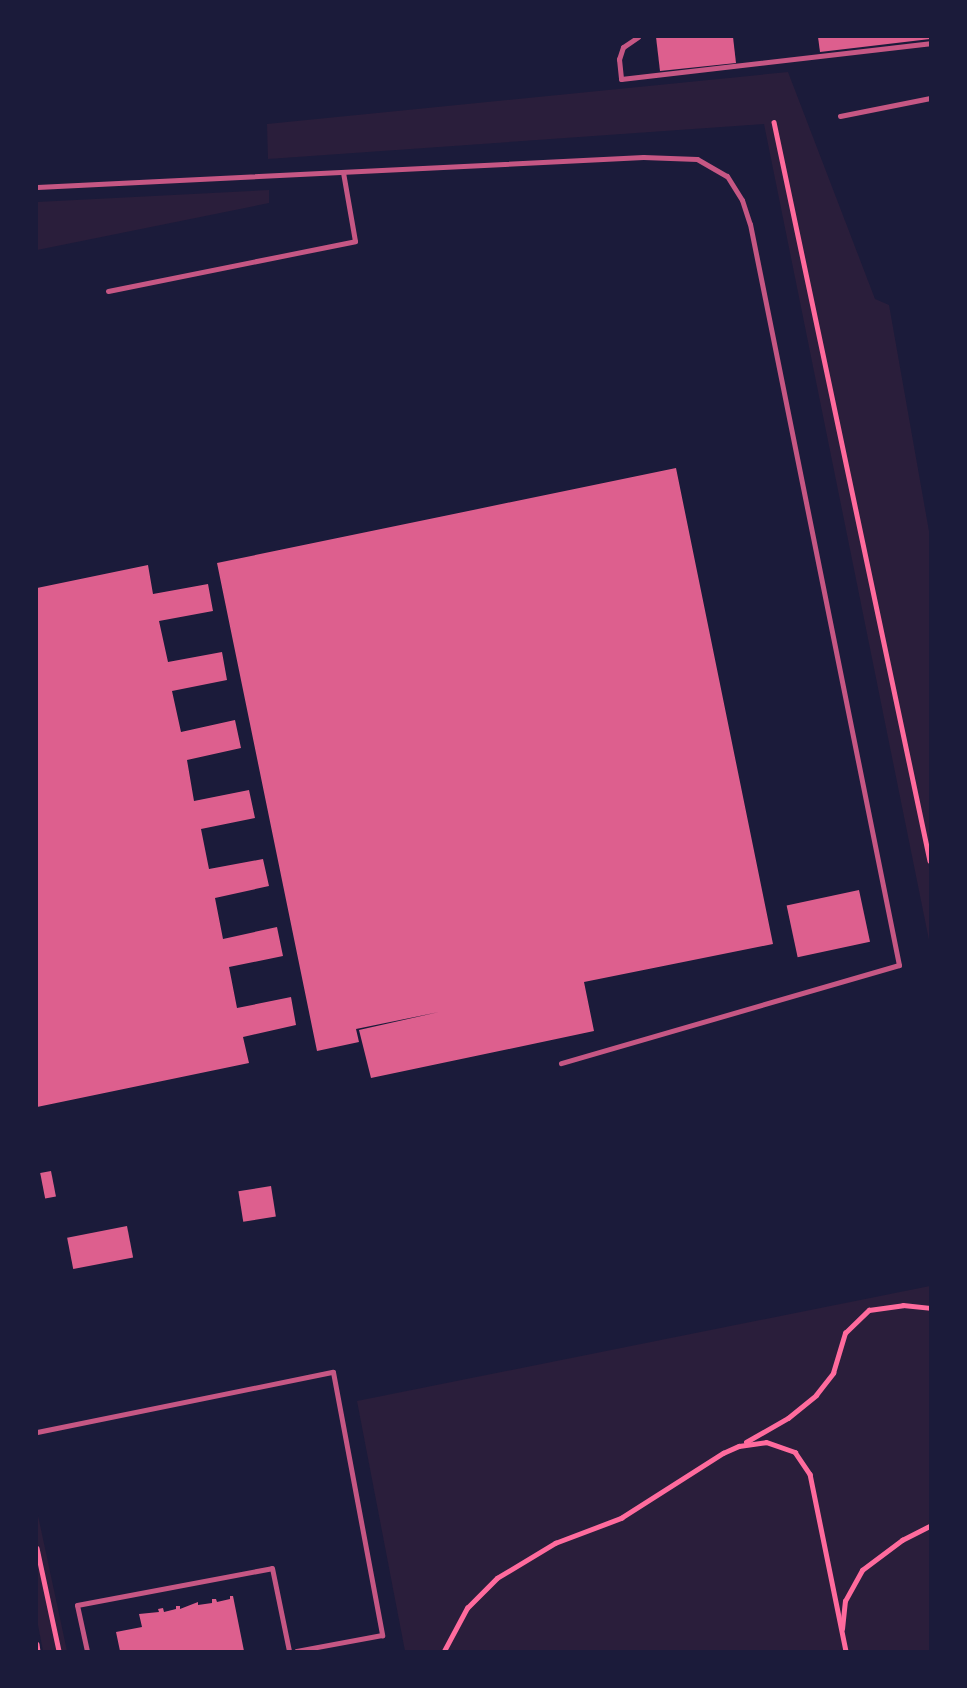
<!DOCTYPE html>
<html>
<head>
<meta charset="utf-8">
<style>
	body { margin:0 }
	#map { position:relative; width:967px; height:1688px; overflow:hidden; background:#1b1b3a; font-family:"Noto Serif",serif }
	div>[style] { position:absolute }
	.green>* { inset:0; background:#2a1e3b }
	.building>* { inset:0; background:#dd5f8e; transform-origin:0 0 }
	.path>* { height:4.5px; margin:-2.25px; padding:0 2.25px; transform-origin:2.25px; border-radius:2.25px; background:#ff6b9d }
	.service>* { height:5px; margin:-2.5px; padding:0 2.5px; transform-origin:2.5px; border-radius:2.5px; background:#c65784 }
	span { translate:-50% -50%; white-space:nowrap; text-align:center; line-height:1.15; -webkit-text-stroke:5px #1b1b3a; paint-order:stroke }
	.frame { position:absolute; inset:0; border:38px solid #1b1b3a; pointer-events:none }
</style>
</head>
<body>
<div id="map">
	<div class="green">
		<i style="clip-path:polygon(788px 72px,875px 299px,889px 305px,930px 537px,930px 945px,764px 124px,268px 159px,267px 124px)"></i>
		<i style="clip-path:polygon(269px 190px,269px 203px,37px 250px,37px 202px)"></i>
		<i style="clip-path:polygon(930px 1286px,930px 1651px,405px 1651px,357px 1401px)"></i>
		<i style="clip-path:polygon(37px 1511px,67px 1651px,43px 1651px,37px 1620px)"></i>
	</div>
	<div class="building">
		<i style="clip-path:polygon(656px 37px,733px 37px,736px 63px,660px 71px)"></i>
		<i style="clip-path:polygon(818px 37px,930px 37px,930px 39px,820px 52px)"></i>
		<i style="clip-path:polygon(676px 468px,773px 944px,584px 982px,594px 1031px,371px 1078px,359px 1030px,439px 1012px,356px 1029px,359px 1042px,317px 1051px,217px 563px)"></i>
		<i style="clip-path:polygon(148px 565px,153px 594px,208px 584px,213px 611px,159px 621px,168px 662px,222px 652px,227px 680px,172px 691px,181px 732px,235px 720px,241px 748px,187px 760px,194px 801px,249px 790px,255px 818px,201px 829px,209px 869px,263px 859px,269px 886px,215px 898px,223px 939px,277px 927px,283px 956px,229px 967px,237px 1008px,291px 997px,296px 1025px,243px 1037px,249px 1063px,37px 1107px,37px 588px)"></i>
		<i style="left:859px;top:890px;width:53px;height:74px;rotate:78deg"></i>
		<i style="left:51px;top:1171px;width:26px;height:11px;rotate:79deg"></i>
		<i style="left:271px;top:1186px;width:31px;height:33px;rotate:81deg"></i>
		<i style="left:127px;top:1226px;width:32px;height:61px;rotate:79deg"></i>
		<i style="clip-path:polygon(230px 1596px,233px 1596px,244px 1651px,120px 1651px,116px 1632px,142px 1627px,139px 1614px,159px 1612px,158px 1609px,163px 1608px,164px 1612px,176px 1609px,176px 1606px,180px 1606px,180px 1609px,198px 1602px,198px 1605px,212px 1603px,212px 1599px,216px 1599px,217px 1602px,230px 1599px)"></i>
	</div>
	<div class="path">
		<i style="left:774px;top:122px;width:755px;rotate:78.08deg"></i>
		<i style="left:746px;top:1442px;width:48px;rotate:-29.7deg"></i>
		<i style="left:788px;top:1418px;width:36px;rotate:-39deg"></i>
		<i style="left:816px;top:1395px;width:28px;rotate:-52deg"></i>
		<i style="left:833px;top:1373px;width:42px;rotate:-73.3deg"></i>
		<i style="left:845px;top:1333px;width:33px;rotate:-44deg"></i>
		<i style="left:869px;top:1310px;width:34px;rotate:-8deg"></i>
		<i style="left:903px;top:1305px;width:27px;rotate:6deg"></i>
		<i style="left:37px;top:1548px;width:105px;rotate:77.9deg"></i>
		<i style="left:842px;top:1629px;width:28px;rotate:-84deg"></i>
		<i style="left:845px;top:1601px;width:35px;rotate:-61deg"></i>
		<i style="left:862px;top:1570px;width:50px;rotate:-36.9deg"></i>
		<i style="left:902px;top:1540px;width:31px;rotate:-27deg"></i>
		<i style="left:37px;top:1644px;width:7px;rotate:82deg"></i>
		<i style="left:444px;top:1651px;width:49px;rotate:-61.9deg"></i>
		<i style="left:467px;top:1608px;width:42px;rotate:-45deg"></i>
		<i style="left:497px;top:1578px;width:68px;rotate:-31.1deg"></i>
		<i style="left:555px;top:1543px;width:71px;rotate:-20.7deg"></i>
		<i style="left:621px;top:1518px;width:121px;rotate:-32.5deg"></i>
		<i style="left:723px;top:1453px;width:17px;rotate:-24deg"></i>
		<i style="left:739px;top:1446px;width:27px;rotate:-8deg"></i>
		<i style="left:766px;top:1442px;width:31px;rotate:19deg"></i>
		<i style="left:795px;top:1452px;width:27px;rotate:56deg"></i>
		<i style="left:810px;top:1474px;width:181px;rotate:78.5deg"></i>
	</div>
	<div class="service">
		<i style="left:638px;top:37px;width:18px;rotate:146deg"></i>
		<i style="left:623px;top:47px;width:13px;rotate:108deg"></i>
		<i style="left:619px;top:59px;width:20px;rotate:84deg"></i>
		<i style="left:621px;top:79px;width:311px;rotate:-6.6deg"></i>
		<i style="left:840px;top:116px;width:92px;rotate:-11.3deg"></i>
		<i style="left:37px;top:187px;width:607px;rotate:-2.83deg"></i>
		<i style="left:643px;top:157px;width:54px;rotate:2.1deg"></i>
		<i style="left:697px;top:159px;width:34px;rotate:30deg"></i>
		<i style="left:727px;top:176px;width:28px;rotate:58deg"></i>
		<i style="left:742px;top:200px;width:25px;rotate:72deg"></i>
		<i style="left:750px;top:224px;width:756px;rotate:78.63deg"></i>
		<i style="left:899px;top:965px;width:352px;rotate:163.8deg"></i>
		<i style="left:108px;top:291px;width:252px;rotate:-11.4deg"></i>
		<i style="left:355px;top:241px;width:70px;rotate:-99.9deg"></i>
		<i style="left:37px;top:1432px;width:302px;rotate:-11.5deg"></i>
		<i style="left:333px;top:1372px;width:268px;rotate:79.4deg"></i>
		<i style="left:382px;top:1635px;width:87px;rotate:169.5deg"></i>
		<i style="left:87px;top:1651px;width:47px;rotate:-102.3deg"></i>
		<i style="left:77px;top:1605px;width:198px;rotate:-10.7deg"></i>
		<i style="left:272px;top:1568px;width:85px;rotate:78.4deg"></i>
	</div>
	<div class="frame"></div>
</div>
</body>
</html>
